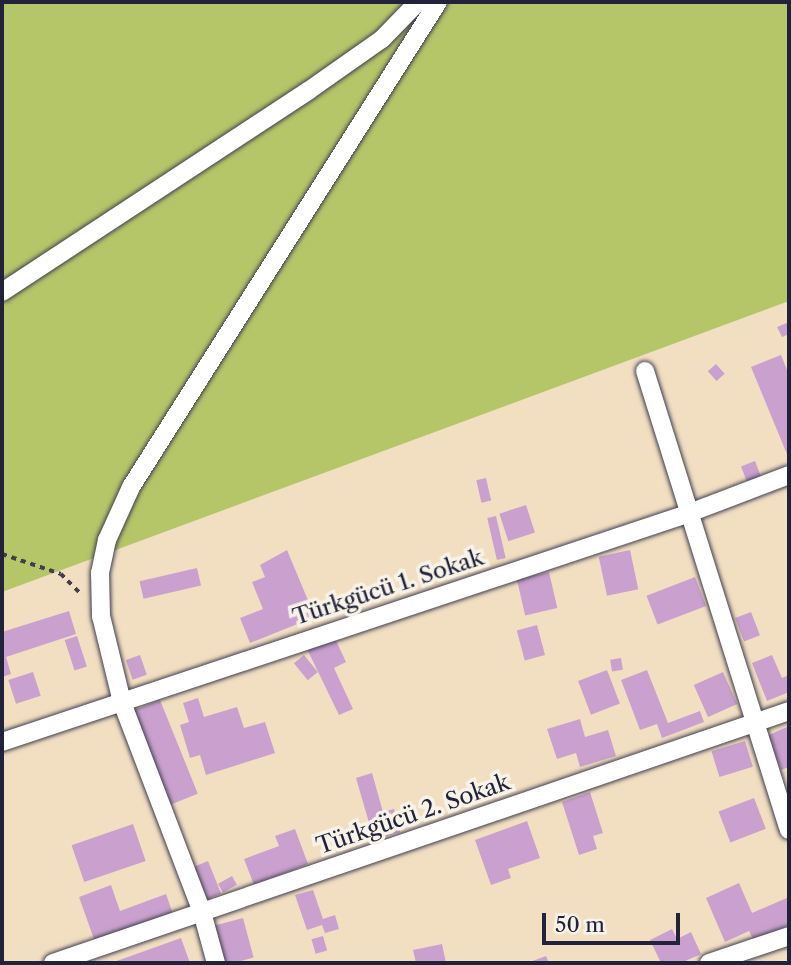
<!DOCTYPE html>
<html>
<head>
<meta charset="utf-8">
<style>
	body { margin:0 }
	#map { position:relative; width:791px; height:965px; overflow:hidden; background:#f2dfc2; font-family:"Libre Caslon Text",serif }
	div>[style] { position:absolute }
	.green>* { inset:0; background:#b5c669 }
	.building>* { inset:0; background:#caa1ce; transform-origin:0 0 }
	.path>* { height:3.5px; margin-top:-1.75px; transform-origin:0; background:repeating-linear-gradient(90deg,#413e4f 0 5px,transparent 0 10px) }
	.roads { filter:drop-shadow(0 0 2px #413e4f) drop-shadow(0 0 2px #413e4f) }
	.minor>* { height:18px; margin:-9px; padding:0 9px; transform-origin:9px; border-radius:9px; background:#fff }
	span { translate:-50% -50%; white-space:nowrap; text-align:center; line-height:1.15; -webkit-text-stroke:7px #f7f3e8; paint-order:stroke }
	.street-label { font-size:23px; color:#22223b }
	.frame { position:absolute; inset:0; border:4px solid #22223b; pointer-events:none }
	.scale { position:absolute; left:542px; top:913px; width:138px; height:32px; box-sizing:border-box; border:4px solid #22223b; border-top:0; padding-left:9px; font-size:21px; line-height:24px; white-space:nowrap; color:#22223b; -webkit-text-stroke:5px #f7f3e8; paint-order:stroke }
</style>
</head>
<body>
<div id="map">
	<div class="green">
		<i style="clip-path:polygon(2px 2px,789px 2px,789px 301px,2px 592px)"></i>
	</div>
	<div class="building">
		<i style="clip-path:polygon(789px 322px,789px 334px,782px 337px,777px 327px)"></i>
		<i style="clip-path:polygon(781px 355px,789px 375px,789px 459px,751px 367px)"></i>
		<i style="left:716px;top:364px;width:13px;height:11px;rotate:48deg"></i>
		<i style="left:755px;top:461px;width:17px;height:15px;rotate:69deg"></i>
		<i style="left:486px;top:478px;width:23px;height:10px;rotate:77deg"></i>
		<i style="left:526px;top:505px;width:29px;height:28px;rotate:72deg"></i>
		<i style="left:496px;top:516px;width:43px;height:9px;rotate:77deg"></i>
		<i style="clip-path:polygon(287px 550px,315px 617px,250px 643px,240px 618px,263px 609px,252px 582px,265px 577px,260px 565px)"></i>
		<i style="left:630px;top:550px;width:40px;height:32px;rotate:78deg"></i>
		<i style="left:197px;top:568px;width:18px;height:59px;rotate:77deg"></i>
		<i style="left:549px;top:572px;width:37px;height:33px;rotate:77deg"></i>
		<i style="left:695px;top:577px;width:31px;height:52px;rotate:69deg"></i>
		<i style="clip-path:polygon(69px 611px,76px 634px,6px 657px,11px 674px,2px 677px,2px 632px)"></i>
		<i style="left:751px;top:612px;width:25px;height:17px;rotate:69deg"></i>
		<i style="left:537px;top:625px;width:31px;height:21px;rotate:75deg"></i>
		<i style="clip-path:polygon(333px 634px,346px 662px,334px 668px,353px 709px,339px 715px,306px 647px)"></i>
		<i style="left:77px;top:636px;width:32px;height:13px;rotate:72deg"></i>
		<i style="left:140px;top:655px;width:21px;height:15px;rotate:71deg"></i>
		<i style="left:304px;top:655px;width:22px;height:13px;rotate:51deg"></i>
		<i style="clip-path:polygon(772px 655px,782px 678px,789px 675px,789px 692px,767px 701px,752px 663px)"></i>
		<i style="left:621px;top:658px;width:12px;height:11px;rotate:81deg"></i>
		<i style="left:607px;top:670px;width:36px;height:31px;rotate:69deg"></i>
		<i style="clip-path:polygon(647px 670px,668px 723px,700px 711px,704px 722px,662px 738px,657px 724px,640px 730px,621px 680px)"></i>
		<i style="left:33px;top:672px;width:25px;height:26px;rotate:72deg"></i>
		<i style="left:723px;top:672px;width:35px;height:32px;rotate:66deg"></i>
		<i style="clip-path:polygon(198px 698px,204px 717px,237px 707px,244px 728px,265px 722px,275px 753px,206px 775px,200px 755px,190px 758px,180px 725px,189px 722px,183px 703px)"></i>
		<i style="left:160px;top:700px;width:101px;height:29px;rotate:68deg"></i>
		<i style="clip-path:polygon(580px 719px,585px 737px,608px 730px,616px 756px,580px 767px,576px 753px,557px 759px,547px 729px)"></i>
		<i style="clip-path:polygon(789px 726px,789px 767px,781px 770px,767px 736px)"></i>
		<i style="left:745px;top:741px;width:27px;height:35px;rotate:73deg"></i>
		<i style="clip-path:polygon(372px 773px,383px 812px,394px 809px,400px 832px,374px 840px,356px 778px)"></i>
		<i style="clip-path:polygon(590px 792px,603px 833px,593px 836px,597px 849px,579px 855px,562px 802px)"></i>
		<i style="left:754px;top:798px;width:33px;height:38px;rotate:69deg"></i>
		<i style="clip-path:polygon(527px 821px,540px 858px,508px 869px,511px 878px,491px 885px,475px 840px)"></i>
		<i style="left:133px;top:824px;width:39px;height:65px;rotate:71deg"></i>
		<i style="clip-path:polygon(295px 829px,308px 864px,254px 885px,244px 859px,279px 846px,275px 836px)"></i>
		<i style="left:208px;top:861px;width:35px;height:20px;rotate:68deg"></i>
		<i style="left:232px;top:876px;width:10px;height:16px;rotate:61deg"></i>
		<i style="clip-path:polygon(739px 883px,752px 913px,789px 897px,789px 925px,754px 941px,749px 931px,725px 942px,706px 898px)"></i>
		<i style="clip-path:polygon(111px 885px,120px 911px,166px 894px,173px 914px,95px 942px,79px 897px)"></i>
		<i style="clip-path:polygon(313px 890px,323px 919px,335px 915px,339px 929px,325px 933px,322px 925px,307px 930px,295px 895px)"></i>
		<i style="left:243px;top:918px;width:41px;height:35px;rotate:75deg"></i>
		<i style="clip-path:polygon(672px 929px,677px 939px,691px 932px,701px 954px,681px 963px,661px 963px,650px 940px)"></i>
		<i style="left:323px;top:936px;width:15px;height:12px;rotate:74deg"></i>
		<i style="clip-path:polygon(181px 938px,190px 963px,111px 963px)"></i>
		<i style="clip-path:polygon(442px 944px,446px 963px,416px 963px,413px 950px)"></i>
		<i style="clip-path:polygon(546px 956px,549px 963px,527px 963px)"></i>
	</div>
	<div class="path">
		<i style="left:2px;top:554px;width:62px;rotate:18.7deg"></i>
		<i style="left:61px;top:574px;width:30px;rotate:45deg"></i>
	</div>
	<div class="roads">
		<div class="minor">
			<i style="left:2px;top:292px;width:366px;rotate:-33.3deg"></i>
			<i style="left:308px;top:91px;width:90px;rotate:-35.1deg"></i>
			<i style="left:382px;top:39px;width:52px;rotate:-45.8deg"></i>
			<i style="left:645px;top:371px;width:481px;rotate:72.6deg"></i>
			<i style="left:2px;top:742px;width:722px;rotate:-18.41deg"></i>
			<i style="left:687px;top:514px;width:109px;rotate:-20.9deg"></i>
			<i style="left:53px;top:963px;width:778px;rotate:-18.9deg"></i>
			<i style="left:216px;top:963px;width:53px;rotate:-105.4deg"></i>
			<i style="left:202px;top:912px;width:225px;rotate:-110.9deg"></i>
			<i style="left:122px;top:702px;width:89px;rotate:-103.7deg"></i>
			<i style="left:101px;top:616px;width:43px;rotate:-91.3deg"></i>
			<i style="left:100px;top:573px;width:34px;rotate:-78deg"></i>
			<i style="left:107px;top:540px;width:58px;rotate:-65.6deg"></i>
			<i style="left:131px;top:487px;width:574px;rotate:-57.67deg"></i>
			<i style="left:709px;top:963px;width:84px;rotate:-18.6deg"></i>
		</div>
	</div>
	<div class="street-label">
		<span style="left:388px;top:587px;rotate:-18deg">Türkgücü 1. Sokak</span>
		<span style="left:413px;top:814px;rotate:-19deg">Türkgücü 2. Sokak</span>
	</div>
	<div class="frame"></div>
	<div class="scale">50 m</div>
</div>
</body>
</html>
